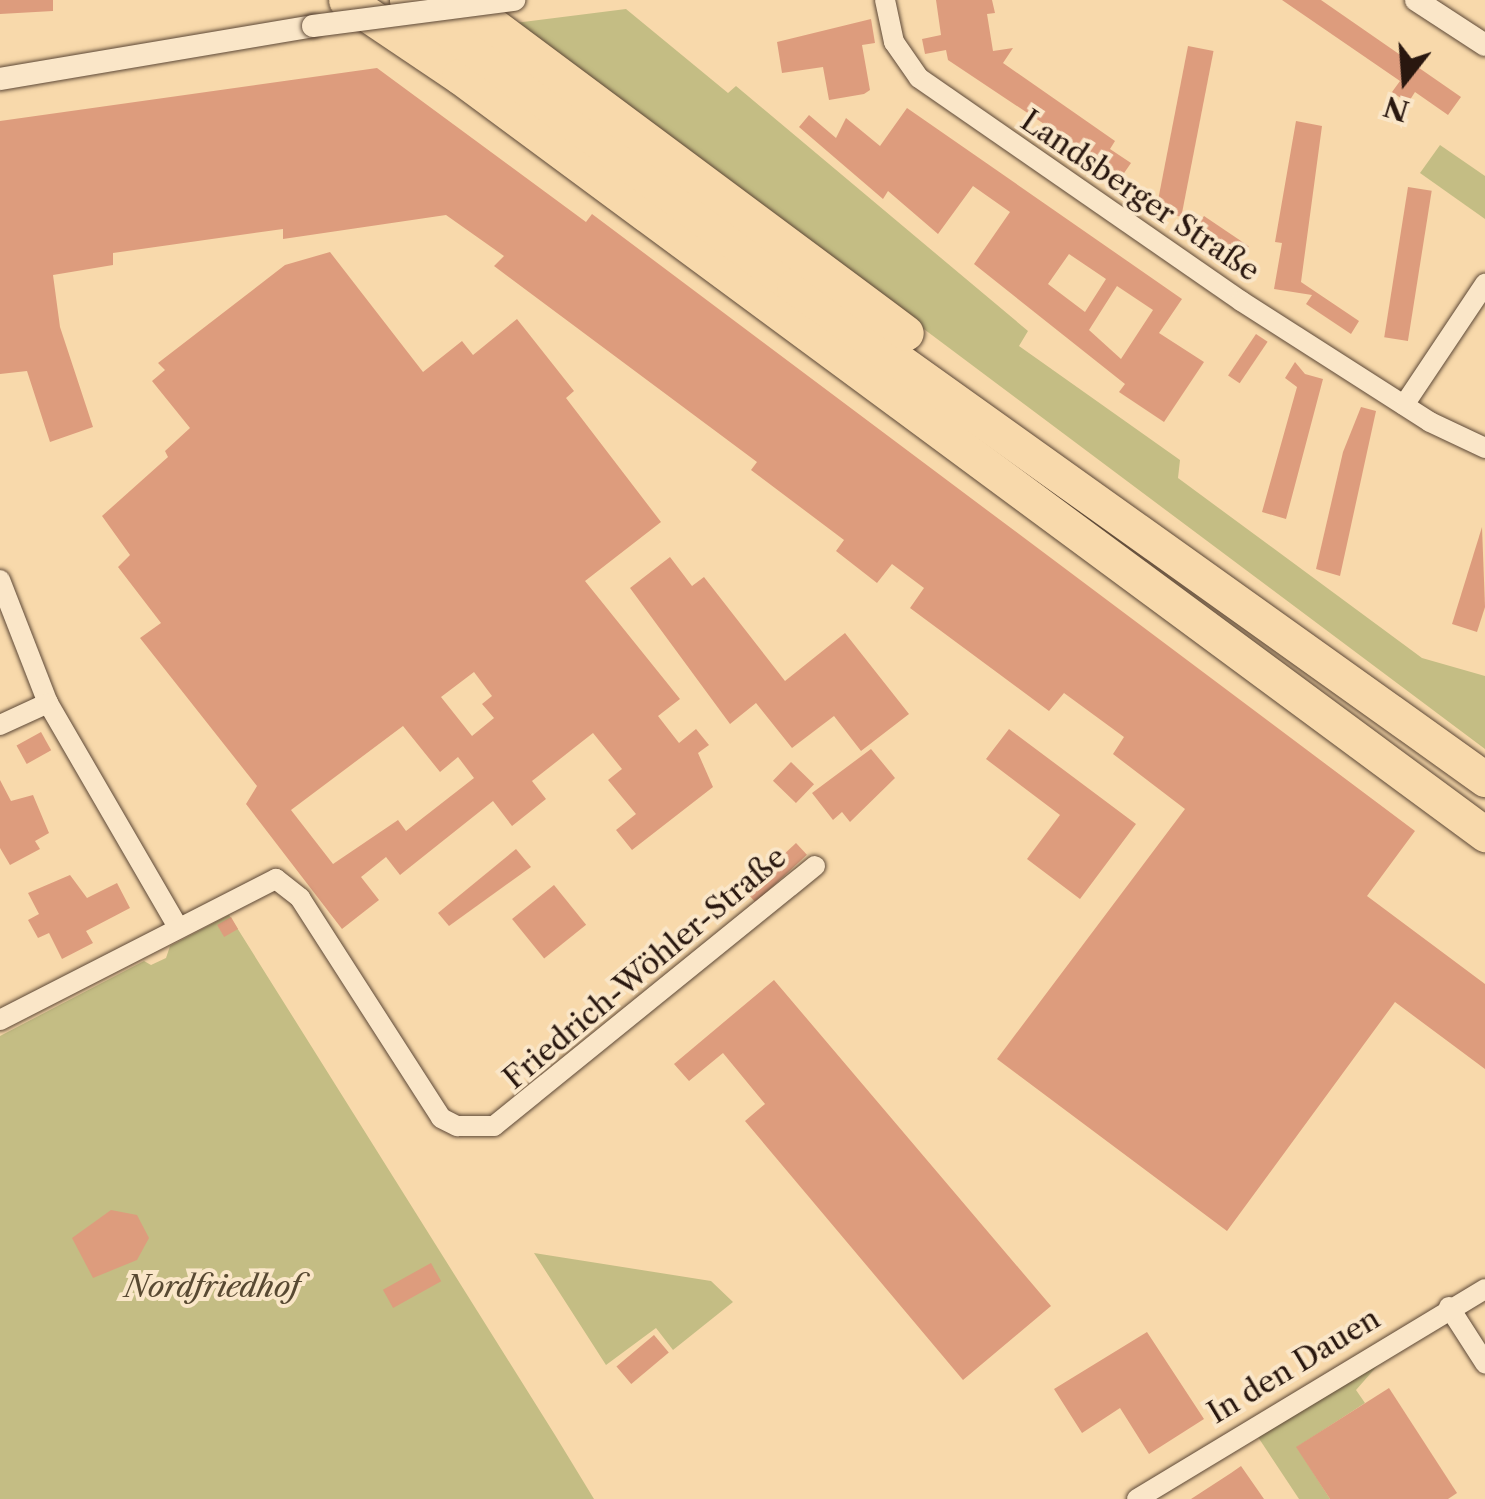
<!DOCTYPE html>
<html>
<head>
<meta charset="utf-8">
<style>
	body { margin:0 }
	#map { position:relative; width:1485px; height:1499px; overflow:hidden; background:#f8d9ab; font-family:"Libre Caslon Text",serif }
	div>[style] { position:absolute }
	.green>* { inset:0; background:#c4bd84 }
	.building>* { inset:0; background:#dd9c7d; transform-origin:0 0 }
	.roads { filter:drop-shadow(0 0 2px #5d4836) drop-shadow(0 0 2px #5d4836) }
	.minor>* { height:20px; margin:-10px; padding:0 10px; transform-origin:10px; border-radius:10px; background:#fae6c8 }
	.tertiary>* { height:22px; margin:-11px; padding:0 11px; transform-origin:11px; border-radius:11px; background:#fae6c8 }
	.motorway>* { height:35px; margin:-17.5px; padding:0 17.5px; transform-origin:17.5px; border-radius:17.5px; background:#f8d9ab }
	.bridges { filter:drop-shadow(0 0 2px #5d4836) drop-shadow(0 0 2px #5d4836) }
	.tertiary-bridge>* { height:22px; margin:-11px; padding:0 11px; transform-origin:11px; border-radius:11px; background:#fae6c8 }
	span { translate:-50% -50%; white-space:nowrap; text-align:center; line-height:1.15; -webkit-text-stroke:8px #fae6c8; paint-order:stroke }
	.street-label { font-size:30px; color:#29170f }
	.park-label { font-size:30px; color:#584932; font-style:italic }
	.north { position:absolute; left:1355px; top:30px; width:100px; height:100px; -webkit-text-stroke:8px #fae6c8; paint-order:stroke; rotate:197deg; font-size:28px; font-weight:700; line-height:40px; text-align:center; color:#29170f }
	.north::after { content:''; display:block; margin:auto; width:35px; height:45px; background:#29170f; clip-path:polygon(50% 0,100% 100%,50% 72%,0 100%) }
</style>
</head>
<body>
<div id="map">
	<div class="green">
		<i style="clip-path:polygon(626px 9px,728px 93px,736px 86px,1028px 331px,1019px 346px,1180px 460px,1178px 478px,1422px 658px,1485px 676px,1485px 749px,515px 23px)"></i>
		<i style="clip-path:polygon(1440px 145px,1485px 176px,1485px 219px,1420px 173px)"></i>
		<i style="clip-path:polygon(229px 915px,555px 1435px,594px 1499px,0 1499px,0 1036px,144px 961px,151px 965px,166px 958px,170px 946px)"></i>
		<i style="clip-path:polygon(534px 1253px,711px 1281px,733px 1302px,673px 1350px,656px 1328px,606px 1365px)"></i>
		<i style="clip-path:polygon(1378px 1365px,1356px 1390px,1365px 1403px,1297px 1447px,1330px 1499px,1299px 1499px,1258px 1437px)"></i>
	</div>
	<div class="building">
		<i style="clip-path:polygon(0 0,53px 0,53px 11px,0 14px)"></i>
		<i style="clip-path:polygon(936px 0,992px 0,995px 13px,987px 14px,993px 51px,1013px 48px,1003px 63px,1115px 141px,1110px 149px,1131px 163px,1122px 176px,948px 60px,946px 50px,925px 54px,922px 39px,941px 35px)"></i>
		<i style="clip-path:polygon(1282px 0,1321px 0,1461px 97px,1448px 115px,1415px 92px,1408px 103px,1392px 92px,1400px 81px)"></i>
		<i style="clip-path:polygon(871px 19px,875px 43px,862px 45px,870px 90px,864px 94px,829px 100px,823px 67px,782px 73px,777px 42px)"></i>
		<i style="left:1188px;top:46px;width:26px;height:169px;rotate:11deg"></i>
		<i style="clip-path:polygon(377px 68px,586px 222px,592px 214px,1415px 831px,1367px 896px,1485px 984px,1485px 1069px,1395px 1002px,1227px 1231px,997px 1059px,1185px 809px,1113px 754px,1124px 737px,1064px 693px,1049px 711px,910px 608px,924px 588px,892px 564px,877px 583px,836px 551px,844px 540px,751px 470px,757px 462px,494px 266px,504px 256px,446px 215px,283px 239px,283px 229px,113px 253px,113px 265px,53px 275px,60px 327px,93px 427px,50px 442px,27px 371px,0 374px,0 121px)"></i>
		<i style="clip-path:polygon(evenodd,907px 108px,1182px 299px,1159px 333px,1204px 362px,1164px 422px,1119px 392px,1125px 384px,974px 264px,1010px 212px,973px 186px,938px 234px,888px 191px,883px 199px,799px 127px,809px 115px,836px 138px,846px 118px,880px 146px,907px 108px,1069px 254px,1106px 279px,1085px 312px,1048px 284px,1069px 254px,907px 108px,1117px 286px,1153px 310px,1121px 359px,1089px 330px,1117px 286px)"></i>
		<i style="clip-path:polygon(1296px 121px,1322px 126px,1301px 282px,1359px 321px,1351px 334px,1306px 304px,1312px 295px,1274px 289px,1282px 243px,1275px 242px)"></i>
		<i style="left:1408px;top:187px;width:24px;height:152px;rotate:9deg"></i>
		<i style="left:1204px;top:216px;width:54px;height:15px;rotate:34deg"></i>
		<i style="clip-path:polygon(evenodd,330px 252px,423px 372px,462px 341px,473px 355px,517px 319px,574px 391px,566px 398px,661px 522px,585px 581px,680px 699px,658px 716px,679px 743px,696px 729px,709px 745px,698px 753px,713px 787px,632px 850px,616px 830px,636px 814px,608px 780px,622px 769px,593px 733px,532px 781px,546px 799px,512px 826px,493px 801px,400px 875px,386px 857px,361px 877px,379px 900px,342px 929px,246px 804px,257px 786px,140px 638px,161px 623px,118px 567px,130px 555px,102px 516px,168px 457px,165px 451px,190px 428px,152px 381px,165px 370px,158px 363px,285px 265px,330px 252px,474px 672px,492px 696px,482px 704px,494px 718px,472px 736px,441px 697px,474px 672px,330px 252px,403px 726px,440px 772px,458px 757px,474px 778px,406px 831px,398px 820px,333px 864px,291px 810px,403px 726px)"></i>
		<i style="left:1256px;top:334px;width:14px;height:50px;rotate:34deg"></i>
		<i style="clip-path:polygon(1295px 362px,1305px 374px,1323px 379px,1286px 519px,1262px 512px,1297px 387px,1285px 378px)"></i>
		<i style="clip-path:polygon(1361px 407px,1376px 411px,1340px 576px,1316px 569px,1343px 452px)"></i>
		<i style="clip-path:polygon(1482px 527px,1485px 607px,1477px 632px,1452px 624px)"></i>
		<i style="clip-path:polygon(670px 557px,692px 586px,704px 577px,785px 681px,845px 633px,909px 714px,861px 751px,834px 716px,792px 748px,756px 703px,730px 724px,630px 588px)"></i>
		<i style="clip-path:polygon(1009px 729px,1136px 824px,1080px 899px,1027px 859px,1060px 815px,986px 759px)"></i>
		<i style="left:41px;top:732px;width:21px;height:28px;rotate:61deg"></i>
		<i style="clip-path:polygon(871px 749px,895px 778px,850px 822px,842px 812px,833px 820px,812px 793px)"></i>
		<i style="left:791px;top:762px;width:32px;height:26px;rotate:44deg"></i>
		<i style="clip-path:polygon(0 780px,11px 801px,33px 795px,49px 833px,35px 841px,40px 849px,10px 865px,0 848px)"></i>
		<i style="left:796px;top:843px;width:16px;height:70px;rotate:47deg"></i>
		<i style="clip-path:polygon(516px 849px,531px 867px,449px 926px,438px 913px)"></i>
		<i style="clip-path:polygon(70px 875px,87px 898px,117px 883px,130px 908px,86px 931px,93px 943px,62px 959px,49px 933px,38px 938px,28px 920px,39px 914px,28px 893px)"></i>
		<i style="left:554px;top:885px;width:51px;height:54px;rotate:51deg"></i>
		<i style="left:231px;top:917px;width:14px;height:16px;rotate:60deg"></i>
		<i style="clip-path:polygon(774px 980px,1051px 1306px,963px 1380px,745px 1121px,765px 1104px,723px 1053px,689px 1081px,674px 1064px)"></i>
		<i style="clip-path:polygon(111px 1210px,137px 1215px,149px 1238px,137px 1260px,93px 1278px,72px 1238px)"></i>
		<i style="left:431px;top:1263px;width:21px;height:55px;rotate:61deg"></i>
		<i style="clip-path:polygon(1147px 1332px,1204px 1419px,1149px 1454px,1120px 1408px,1082px 1433px,1054px 1389px)"></i>
		<i style="left:654px;top:1335px;width:23px;height:49px;rotate:50deg"></i>
		<i style="clip-path:polygon(1389px 1388px,1457px 1493px,1448px 1499px,1330px 1499px,1296px 1447px)"></i>
		<i style="clip-path:polygon(1241px 1466px,1264px 1499px,1191px 1499px,1231px 1473px)"></i>
	</div>
	<div class="roads">
		<div class="minor">
			<i style="left:885px;top:0;width:43px;rotate:77.9deg"></i>
			<i style="left:894px;top:42px;width:44px;rotate:55.2deg"></i>
			<i style="left:919px;top:78px;width:392px;rotate:34.7deg"></i>
			<i style="left:1241px;top:301px;width:224px;rotate:32.6deg"></i>
			<i style="left:1430px;top:422px;width:61px;rotate:25.3deg"></i>
			<i style="left:1404px;top:405px;width:146px;rotate:-56.2deg"></i>
			<i style="left:0;top:580px;width:132px;rotate:68.7deg"></i>
			<i style="left:48px;top:703px;width:259px;rotate:59.9deg"></i>
			<i style="left:0;top:725px;width:53px;rotate:-24.6deg"></i>
			<i style="left:0;top:1020px;width:310px;rotate:-27.1deg"></i>
			<i style="left:276px;top:879px;width:31px;rotate:38deg"></i>
			<i style="left:300px;top:898px;width:261px;rotate:57.3deg"></i>
			<i style="left:441px;top:1118px;width:18px;rotate:27deg"></i>
			<i style="left:457px;top:1126px;width:37px"></i>
			<i style="left:494px;top:1126px;width:413px;rotate:-39deg"></i>
			<i style="left:1449px;top:1307px;width:67px;rotate:57.3deg"></i>
			<i style="left:1137px;top:1499px;width:406px;rotate:-31.1deg"></i>
		</div>
		<div class="tertiary">
			<i style="left:1416px;top:0;width:82px;rotate:33.1deg"></i>
			<i style="left:0;top:79px;width:317px;rotate:-9.6deg"></i>
		</div>
		<div class="motorway">
			<i style="left:346px;top:0;width:136px;rotate:33.9deg"></i>
			<i style="left:459px;top:76px;width:1276px;rotate:36.46deg"></i>
			<i style="left:407px;top:0;width:481px;rotate:36.5deg"></i>
			<i style="left:794px;top:286px;width:849px;rotate:35.51deg"></i>
			<i style="left:459px;top:0;width:557px;rotate:36.68deg"></i>
		</div>
	</div>
	<div class="bridges">
		<div class="tertiary-bridge">
			<i style="left:313px;top:26px;width:203px;rotate:-7.4deg"></i>
		</div>
	</div>
	<div class="street-label">
		<span style="left:1140px;top:196px;rotate:34deg">Landsberger Straße</span>
		<span style="left:645px;top:968px;rotate:-40deg">Friedrich-Wöhler-Straße</span>
		<span style="left:1294px;top:1366px;rotate:-31deg">In den Dauen</span>
	</div>
	<div class="park-label">
		<span style="left:212px;top:1287px">Nordfriedhof</span>
	</div>
	<div class="north">N</div>
</div>
</body>
</html>
